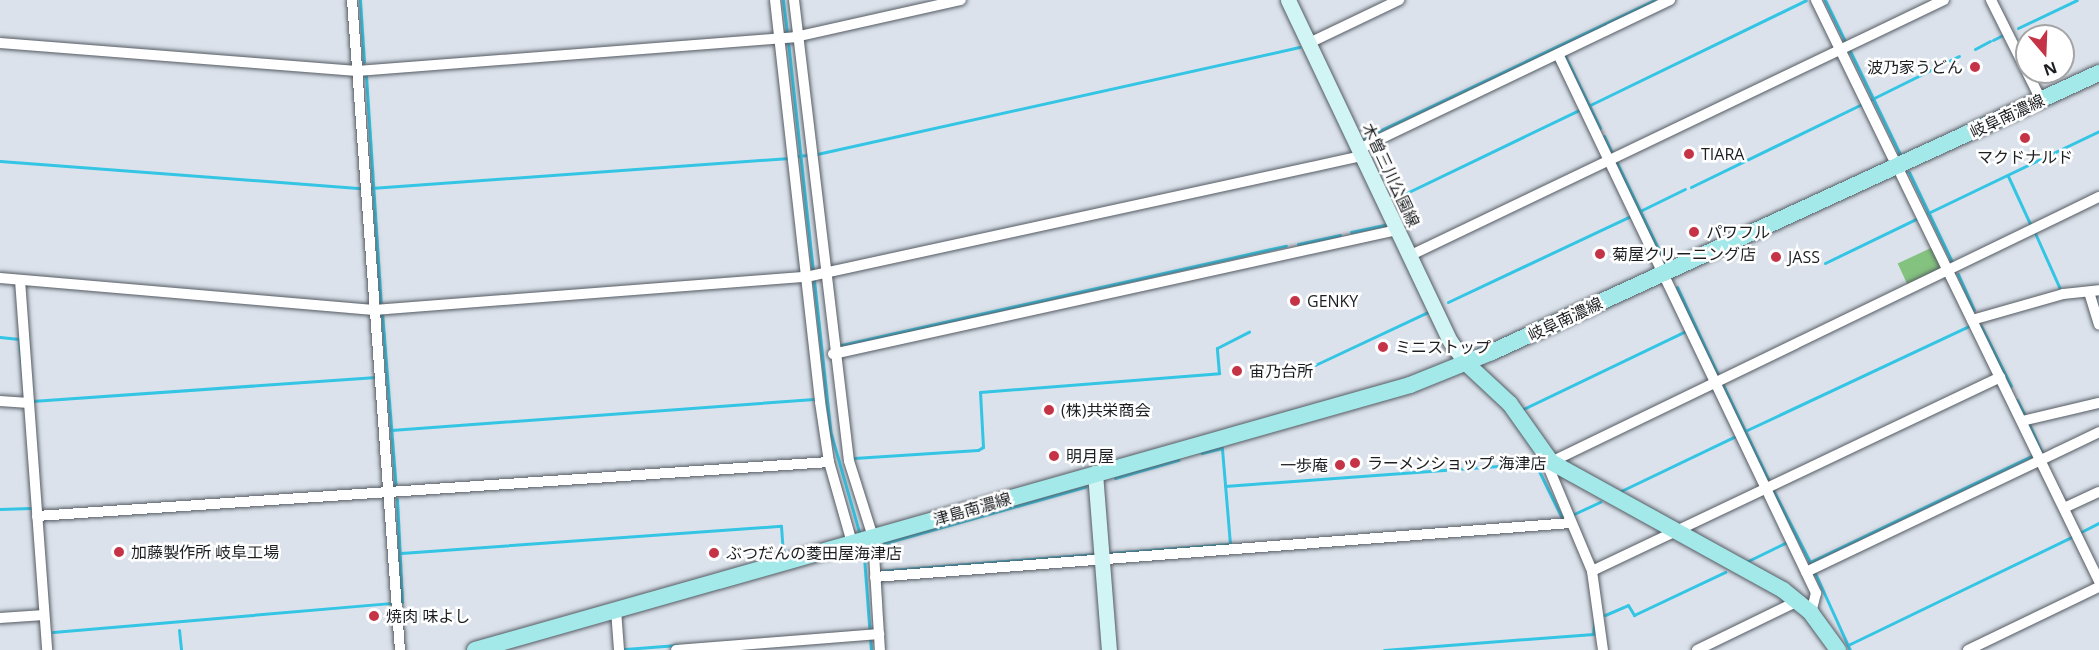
<!DOCTYPE html>
<html>
<head>
<meta charset="utf-8">
<style>
	body { margin:0 }
	#map { position:relative; width:2099px; height:650px; overflow:hidden; background:#dbe2eb; font-family:"Open Sans","Noto Sans JP",sans-serif }
	div>[style] { position:absolute }
	.green>* { inset:0; background:#84c27f; transform-origin:0 0 }
	.stream>* { height:3px; margin:-1.5px; padding:0 1.5px; transform-origin:1.5px; border-radius:1.5px; background:#34c5e4 }
	.roads { filter:drop-shadow(0 0 2px #555b63) drop-shadow(0 0 2px #555b63) }
	.street>* { height:10px; margin:-5px; padding:0 5px; transform-origin:5px; border-radius:5px; background:#fff }
	.secondary>* { height:15px; margin:-7.5px; padding:0 7.5px; transform-origin:7.5px; border-radius:7.5px; background:#d1f4f4 }
	.primary>* { height:16px; margin:-8px; padding:0 8px; transform-origin:8px; border-radius:8px; background:#a3e9e9 }
	.dots>* { width:16px; height:16px; translate:-50% -50%; box-sizing:border-box; border:3px solid #fff; border-radius:50% }
	span { translate:-50% -50%; white-space:nowrap; text-align:center; line-height:1.15; -webkit-text-stroke:5px #fff; paint-order:stroke }
	.poi-label { font-size:16px; color:#1c1e21 }
	.right { translate:-100% -50%; text-align:right }
	.left { translate:0 -50%; text-align:left }
	.street-label { font-size:16px; color:#1c1e21 }
	.north { position:absolute; left:2015px; top:24px; width:60px; height:60px; box-sizing:border-box; background:#fff; border:2px solid #a4a5a6; border-radius:50%; rotate:161deg; font-size:16px; font-weight:700; line-height:24px; text-align:center; color:#1c1e21 }
	.north::after { content:''; display:block; margin:auto; width:21px; height:27px; background:#c43446; clip-path:polygon(50% 0,100% 100%,50% 72%,0 100%) }
</style>
</head>
<body>
<div id="map">
	<div class="green">
		<i style="left:1933px;top:247px;width:26px;height:39px;rotate:65deg"></i>
	</div>
	<div class="stream">
		<i style="left:360px;top:0;width:62px;rotate:86.3deg"></i>
		<i style="left:783px;top:0;width:35px;rotate:83deg"></i>
		<i style="left:1825px;top:0;width:46px;rotate:64deg"></i>
		<i style="left:2018px;top:28px;width:65px;rotate:-25.4deg"></i>
		<i style="left:1993px;top:40px;width:11px;rotate:-27deg"></i>
		<i style="left:788px;top:41px;width:395px;rotate:83.8deg"></i>
		<i style="left:831px;top:434px;width:105px;rotate:74deg"></i>
		<i style="left:1975px;top:49px;width:17px;rotate:-28deg"></i>
		<i style="left:1850px;top:51px;width:114px;rotate:64.1deg"></i>
		<i style="left:1565px;top:56px;width:80px;rotate:64.1deg"></i>
		<i style="left:366px;top:75px;width:229px;rotate:86.3deg"></i>
		<i style="left:1872px;top:99px;width:97px;rotate:-26.3deg"></i>
		<i style="left:1588px;top:106px;width:242px;rotate:-25.9deg"></i>
		<i style="left:1604px;top:136px;width:21px;rotate:65deg"></i>
		<i style="left:1364px;top:138px;width:321px;rotate:-25.4deg"></i>
		<i style="left:817px;top:154px;width:494px;rotate:-12.5deg"></i>
		<i style="left:798px;top:156px;width:9px;rotate:-6deg"></i>
		<i style="left:0;top:161px;width:362px;rotate:4.3deg"></i>
		<i style="left:1616px;top:161px;width:115px;rotate:64.3deg"></i>
		<i style="left:1909px;top:172px;width:102px;rotate:64.4deg"></i>
		<i style="left:2008px;top:176px;width:55px;rotate:65.3deg"></i>
		<i style="left:1691px;top:187px;width:190px;rotate:-25.9deg"></i>
		<i style="left:371px;top:188px;width:416px;rotate:-4.1deg"></i>
		<i style="left:1394px;top:199px;width:208px;rotate:-25.7deg"></i>
		<i style="left:1640px;top:211px;width:50px;rotate:-26.1deg"></i>
		<i style="left:1928px;top:213px;width:190px;rotate:-25.6deg"></i>
		<i style="left:1351px;top:232px;width:35px;rotate:-12deg"></i>
		<i style="left:2035px;top:233px;width:64px;rotate:65.9deg"></i>
		<i style="left:1298px;top:244px;width:43px;rotate:-12.1deg"></i>
		<i style="left:1825px;top:263px;width:103px;rotate:-25.8deg"></i>
		<i style="left:1958px;top:274px;width:39px;rotate:66deg"></i>
		<i style="left:1677px;top:287px;width:97px;rotate:65deg"></i>
		<i style="left:1448px;top:302px;width:204px;rotate:-25.2deg"></i>
		<i style="left:382px;top:312px;width:177px;rotate:85.5deg"></i>
		<i style="left:1981px;top:326px;width:67px;rotate:63.4deg"></i>
		<i style="left:0;top:337px;width:19px;rotate:6deg"></i>
		<i style="left:19px;top:339px;width:58px;rotate:84.1deg"></i>
		<i style="left:837px;top:346px;width:460px;rotate:-12.6deg"></i>
		<i style="left:1315px;top:365px;width:125px;rotate:-25.1deg"></i>
		<i style="left:1723px;top:385px;width:104px;rotate:64.4deg"></i>
		<i style="left:2017px;top:400px;width:18px;rotate:63deg"></i>
		<i style="left:32px;top:401px;width:345px;rotate:-4deg"></i>
		<i style="left:1521px;top:410px;width:183px;rotate:-25.6deg"></i>
		<i style="left:2029px;top:424px;width:30px;rotate:66deg"></i>
		<i style="left:391px;top:430px;width:424px;rotate:-4.2deg"></i>
		<i style="left:1745px;top:431px;width:250px;rotate:-25.1deg"></i>
		<i style="left:854px;top:458px;width:124px;rotate:-3.7deg"></i>
		<i style="left:978px;top:450px;width:6px;rotate:-31deg"></i>
		<i style="left:983px;top:447px;width:55px;rotate:-93.1deg"></i>
		<i style="left:980px;top:392px;width:240px;rotate:-4.5deg"></i>
		<i style="left:1219px;top:373px;width:25px;rotate:-95deg"></i>
		<i style="left:1217px;top:348px;width:36px;rotate:-27deg"></i>
		<i style="left:1115px;top:478px;width:66px;rotate:-15.9deg"></i>
		<i style="left:1225px;top:486px;width:311px;rotate:-4.2deg"></i>
		<i style="left:1535px;top:463px;width:61px;rotate:63.9deg"></i>
		<i style="left:1773px;top:490px;width:81px;rotate:62.8deg"></i>
		<i style="left:1810px;top:562px;width:247px;rotate:-25.6deg"></i>
		<i style="left:1621px;top:491px;width:127px;rotate:-25.6deg"></i>
		<i style="left:397px;top:499px;width:103px;rotate:87.2deg"></i>
		<i style="left:0;top:509px;width:31px;rotate:-2deg"></i>
		<i style="left:1574px;top:514px;width:29px;rotate:-25deg"></i>
		<i style="left:2081px;top:532px;width:20px;rotate:-27deg"></i>
		<i style="left:863px;top:544px;width:106px;rotate:85.7deg"></i>
		<i style="left:878px;top:545px;width:215px;rotate:-15.7deg"></i>
		<i style="left:401px;top:553px;width:381px;rotate:-4.1deg"></i>
		<i style="left:781px;top:526px;width:26px;rotate:86deg"></i>
		<i style="left:1110px;top:553px;width:120px;rotate:-4.3deg"></i>
		<i style="left:1230px;top:544px;width:96px;rotate:-94.8deg"></i>
		<i style="left:1222px;top:448px;width:21px;rotate:166deg"></i>
		<i style="left:1748px;top:561px;width:43px;rotate:-26deg"></i>
		<i style="left:879px;top:571px;width:218px;rotate:-4.5deg"></i>
		<i style="left:1815px;top:573px;width:85px;rotate:65.6deg"></i>
		<i style="left:1605px;top:615px;width:25px;rotate:-23deg"></i>
		<i style="left:1628px;top:605px;width:12px;rotate:59deg"></i>
		<i style="left:1634px;top:615px;width:101px;rotate:-25.3deg"></i>
		<i style="left:179px;top:630px;width:20px;rotate:84deg"></i>
		<i style="left:53px;top:632px;width:341px;rotate:-4.9deg"></i>
		<i style="left:1848px;top:645px;width:248px;rotate:-25.8deg"></i>
		<i style="left:625px;top:649px;width:52px;rotate:-4.4deg"></i>
		<i style="left:1384px;top:650px;width:210px;rotate:-4.4deg"></i>
		<i style="left:1593px;top:634px;width:16px;rotate:-83deg"></i>
	</div>
	<div class="roads">
		<div class="street">
			<i style="left:352px;top:0;width:652px;rotate:85.78deg"></i>
			<i style="left:775px;top:0;width:405px;rotate:83.6deg"></i>
			<i style="left:820px;top:402px;width:61px;rotate:81.5deg"></i>
			<i style="left:829px;top:462px;width:84px;rotate:74.1deg"></i>
			<i style="left:794px;top:0;width:464px;rotate:83.2deg"></i>
			<i style="left:849px;top:461px;width:80px;rotate:72.5deg"></i>
			<i style="left:873px;top:537px;width:113px;rotate:86.5deg"></i>
			<i style="left:1816px;top:0;width:646px;rotate:64.03deg"></i>
			<i style="left:1991px;top:0;width:112px;rotate:63.4deg"></i>
			<i style="left:0;top:43px;width:358px;rotate:4.5deg"></i>
			<i style="left:357px;top:71px;width:439px;rotate:-4.4deg"></i>
			<i style="left:795px;top:37px;width:170px;rotate:-12.6deg"></i>
			<i style="left:1309px;top:43px;width:100px;rotate:-25.5deg"></i>
			<i style="left:1558px;top:54px;width:598px;rotate:64.42deg"></i>
			<i style="left:1816px;top:593px;width:21px;rotate:104deg"></i>
			<i style="left:1359px;top:149px;width:345px;rotate:-25.6deg"></i>
			<i style="left:1409px;top:256px;width:593px;rotate:-25.57deg"></i>
			<i style="left:0;top:278px;width:375px;rotate:4.9deg"></i>
			<i style="left:374px;top:310px;width:433px;rotate:-4.4deg"></i>
			<i style="left:806px;top:277px;width:569px;rotate:-12.28deg"></i>
			<i style="left:20px;top:280px;width:371px;rotate:85.8deg"></i>
			<i style="left:2089px;top:292px;width:34px;rotate:73deg"></i>
			<i style="left:1972px;top:320px;width:95px;rotate:-15.9deg"></i>
			<i style="left:2063px;top:294px;width:36px;rotate:-6deg"></i>
			<i style="left:833px;top:354px;width:577px;rotate:-12.4deg"></i>
			<i style="left:0;top:401px;width:29px;rotate:4deg"></i>
			<i style="left:2022px;top:421px;width:79px;rotate:-13.2deg"></i>
			<i style="left:1545px;top:459px;width:121px;rotate:67.2deg"></i>
			<i style="left:1592px;top:571px;width:80px;rotate:82.1deg"></i>
			<i style="left:1551px;top:462px;width:609px;rotate:-25.81deg"></i>
			<i style="left:2064px;top:508px;width:38px;rotate:-25deg"></i>
			<i style="left:37px;top:516px;width:794px;rotate:-3.9deg"></i>
			<i style="left:1592px;top:571px;width:452px;rotate:-25.4deg"></i>
			<i style="left:1806px;top:572px;width:325px;rotate:-25.5deg"></i>
			<i style="left:875px;top:577px;width:698px;rotate:-4.44deg"></i>
			<i style="left:616px;top:610px;width:40px;rotate:85.7deg"></i>
			<i style="left:0;top:618px;width:44px;rotate:-3.9deg"></i>
			<i style="left:676px;top:650px;width:204px;rotate:-4.5deg"></i>
			<i style="left:1697px;top:650px;width:112px;rotate:-25.9deg"></i>
			<i style="left:1968px;top:650px;width:145px;rotate:-25.7deg"></i>
		</div>
		<div class="secondary">
			<i style="left:1288px;top:0;width:378px;rotate:64.6deg"></i>
			<i style="left:1450px;top:341px;width:27px;rotate:54deg"></i>
			<i style="left:1095px;top:473px;width:178px;rotate:85.5deg"></i>
		</div>
		<div class="primary">
			<i style="left:1466px;top:363px;width:60px;rotate:43deg"></i>
			<i style="left:1510px;top:404px;width:71px;rotate:54.7deg"></i>
			<i style="left:1551px;top:462px;width:265px;rotate:28.9deg"></i>
			<i style="left:1783px;top:590px;width:36px;rotate:39deg"></i>
			<i style="left:1811px;top:613px;width:46px;rotate:53.9deg"></i>
			<i style="left:475px;top:650px;width:972px;rotate:-15.82deg"></i>
			<i style="left:1410px;top:385px;width:88px;rotate:-21.9deg"></i>
			<i style="left:1492px;top:352px;width:668px;rotate:-24.69deg"></i>
		</div>
	</div>
	<div class="dots">
		<i style="left:1975px;top:67px;background:#c43446"></i>
		<i style="left:2025px;top:138px;background:#c43446"></i>
		<i style="left:1689px;top:154px;background:#c43446"></i>
		<i style="left:1694px;top:232px;background:#c43446"></i>
		<i style="left:1600px;top:254px;background:#c43446"></i>
		<i style="left:1776px;top:257px;background:#c43446"></i>
		<i style="left:1295px;top:301px;background:#c43446"></i>
		<i style="left:1383px;top:347px;background:#c43446"></i>
		<i style="left:1237px;top:371px;background:#c43446"></i>
		<i style="left:1049px;top:410px;background:#c43446"></i>
		<i style="left:1054px;top:456px;background:#c43446"></i>
		<i style="left:1355px;top:463px;background:#c43446"></i>
		<i style="left:1340px;top:465px;background:#c43446"></i>
		<i style="left:119px;top:552px;background:#c43446"></i>
		<i style="left:714px;top:553px;background:#c43446"></i>
		<i style="left:374px;top:616px;background:#c43446"></i>
	</div>
	<div class="poi-label">
		<span class="right" style="left:1963px;top:67px">波乃家うどん</span>
		<span class="left" style="left:1701px;top:154px">TIARA</span>
		<span style="left:2025px;top:157px">マクドナルド</span>
		<span class="left" style="left:1706px;top:232px">パワフル</span>
		<span class="left" style="left:1612px;top:254px">菊屋クリーニング店</span>
		<span class="left" style="left:1788px;top:257px">JASS</span>
		<span class="left" style="left:1307px;top:301px">GENKY</span>
		<span class="left" style="left:1395px;top:347px">ミニストップ</span>
		<span class="left" style="left:1249px;top:371px">宙乃台所</span>
		<span class="left" style="left:1061px;top:410px">(株)共栄商会</span>
		<span class="left" style="left:1066px;top:456px">明月屋</span>
		<span class="left" style="left:1367px;top:463px">ラーメンショップ 海津店</span>
		<span class="right" style="left:1328px;top:465px">一歩庵</span>
		<span class="left" style="left:131px;top:552px">加藤製作所 岐阜工場</span>
		<span class="left" style="left:726px;top:553px">ぶつだんの菱田屋海津店</span>
		<span class="left" style="left:386px;top:616px">焼肉 味よし</span>
	</div>
	<div class="street-label">
		<span style="left:2007px;top:116px;rotate:-25deg">岐阜南濃線</span>
		<span style="left:1391px;top:175px;rotate:65deg">木曽三川公園線</span>
		<span style="left:1565px;top:319px;rotate:-25deg">岐阜南濃線</span>
		<span style="left:972px;top:509px;rotate:-16deg">津島南濃線</span>
	</div>
	<div class="north">N</div>
</div>
</body>
</html>
